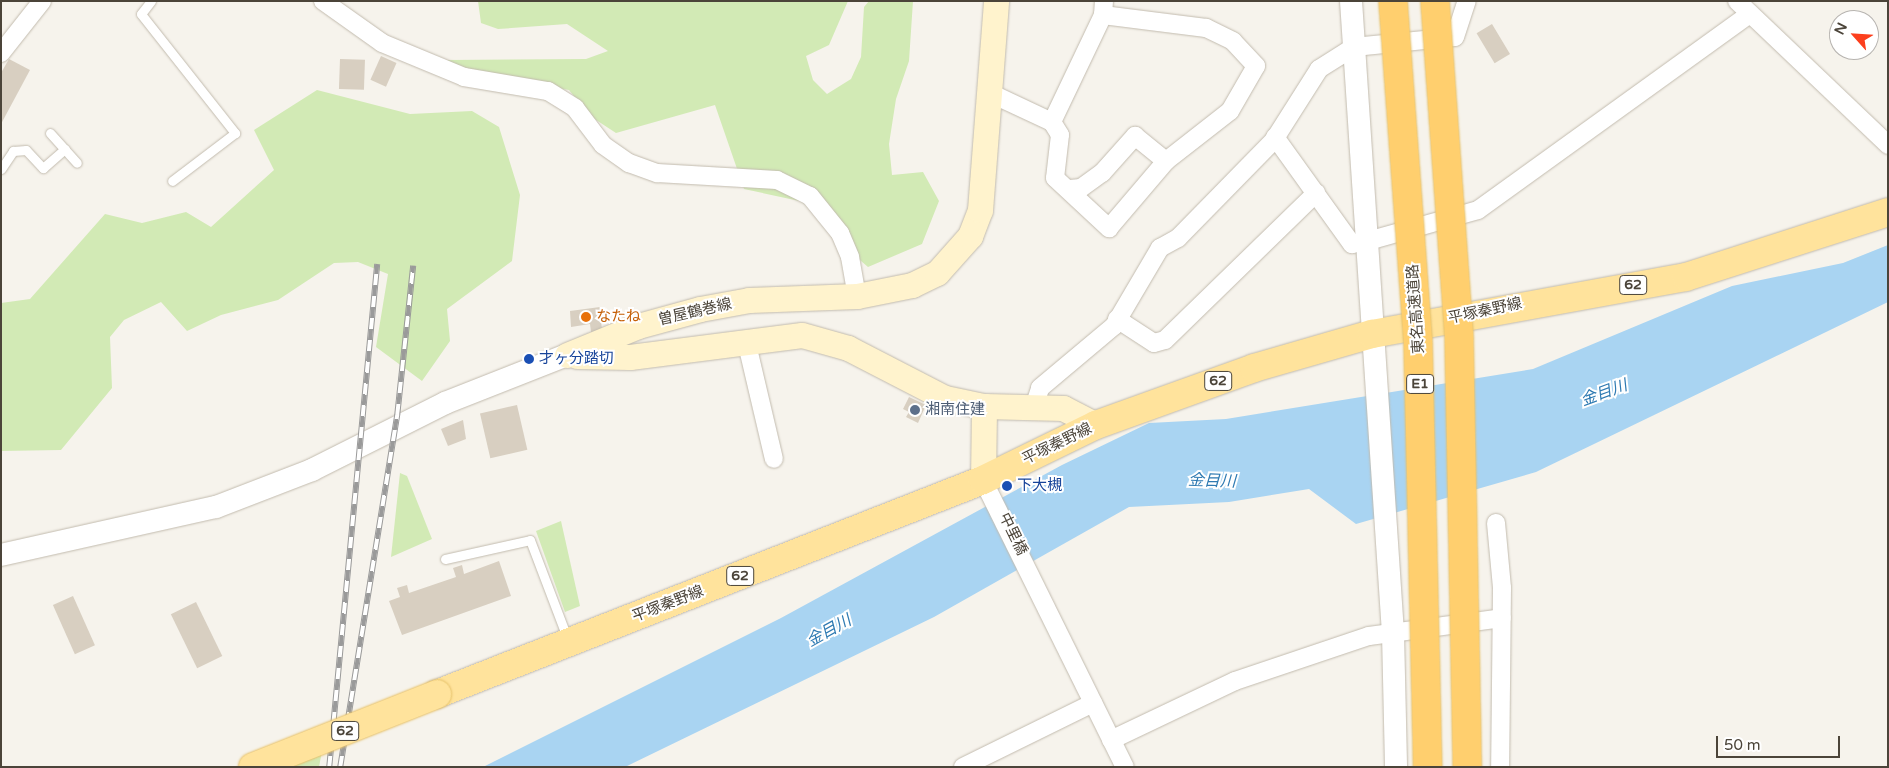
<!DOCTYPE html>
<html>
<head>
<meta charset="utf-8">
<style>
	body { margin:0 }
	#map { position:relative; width:1889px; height:768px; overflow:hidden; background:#f6f3ec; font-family:"Varela Round","Noto Sans JP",sans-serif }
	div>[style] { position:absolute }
	.green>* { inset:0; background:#d2eab5 }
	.water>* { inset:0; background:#a9d4f2 }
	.building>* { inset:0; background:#d8cfc1; transform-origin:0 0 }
	.roads { filter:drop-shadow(0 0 1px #c2bbae) drop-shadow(0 0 1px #c2bbae) }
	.service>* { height:9px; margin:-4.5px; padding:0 4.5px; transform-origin:4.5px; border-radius:4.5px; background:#fff }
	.minor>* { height:18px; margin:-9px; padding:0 9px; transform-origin:9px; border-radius:9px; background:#fff }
	.tertiary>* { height:22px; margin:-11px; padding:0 11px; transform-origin:11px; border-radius:11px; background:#fff }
	.secondary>* { height:25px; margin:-12.5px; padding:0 12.5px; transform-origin:12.5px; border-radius:12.5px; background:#fff3cd }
	.primary>* { height:28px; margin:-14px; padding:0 14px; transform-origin:14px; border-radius:14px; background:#ffe39c }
	.rail>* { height:5.5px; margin-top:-2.75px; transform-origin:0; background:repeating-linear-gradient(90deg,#fff 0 11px,#9a9a9a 0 22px); box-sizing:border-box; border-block:1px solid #9a9a9a }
	.bridges { filter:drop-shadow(0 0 1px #e6c16a) drop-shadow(0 0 1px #e6c16a) }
	.primary-bridge>* { height:28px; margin:-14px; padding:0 14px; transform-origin:14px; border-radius:14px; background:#ffe39c }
	.motorway-bridge>* { height:28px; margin:-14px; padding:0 14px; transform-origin:14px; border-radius:14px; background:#ffcf6e }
	.dots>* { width:14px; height:14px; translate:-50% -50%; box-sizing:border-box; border:2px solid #fff; border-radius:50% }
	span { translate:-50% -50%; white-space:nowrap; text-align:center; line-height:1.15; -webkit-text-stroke:4px #fff; paint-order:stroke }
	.shield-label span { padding:1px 4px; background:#fff; border:1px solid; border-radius:4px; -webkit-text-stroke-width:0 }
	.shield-label { font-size:14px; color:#4b4439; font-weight:700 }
	.street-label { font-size:15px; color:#4b4439 }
	.food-label { font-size:15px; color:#c56008 }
	.left { translate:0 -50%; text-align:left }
	.transit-label { font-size:15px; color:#164399 }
	.service-label { font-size:15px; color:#4e5e75 }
	.water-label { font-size:16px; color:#2e7ab2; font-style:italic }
	.frame { position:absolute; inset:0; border:2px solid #4b4439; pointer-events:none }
	.north { position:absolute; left:1829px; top:10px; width:50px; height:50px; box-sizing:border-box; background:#fff; border:1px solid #b7b4b0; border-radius:50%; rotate:296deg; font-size:14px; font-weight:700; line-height:20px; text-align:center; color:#4b4439 }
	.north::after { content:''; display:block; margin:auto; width:18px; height:22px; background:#fc3f1d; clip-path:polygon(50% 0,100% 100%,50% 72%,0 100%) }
	.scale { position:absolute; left:1716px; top:736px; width:124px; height:22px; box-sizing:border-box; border:2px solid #4b4439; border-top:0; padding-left:6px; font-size:15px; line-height:18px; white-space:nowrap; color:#4b4439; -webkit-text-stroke:4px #fff; paint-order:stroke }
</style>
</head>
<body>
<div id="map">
	<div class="green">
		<i style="clip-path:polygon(478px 1px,848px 1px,829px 45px,806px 56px,813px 80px,827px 94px,851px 79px,861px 57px,864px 7px,869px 1px,913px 1px,909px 61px,896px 99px,889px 144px,892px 175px,923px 172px,939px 201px,922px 244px,868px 267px,832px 236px,804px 202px,744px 189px,715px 105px,616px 133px,590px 116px,569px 90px,465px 74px,447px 60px,586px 59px,608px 51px,567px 24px,498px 29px,481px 23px)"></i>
		<i style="clip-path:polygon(317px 90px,410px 114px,472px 111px,499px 127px,520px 195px,512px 261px,447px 309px,450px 341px,422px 381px,376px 347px,388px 274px,358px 262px,334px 263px,278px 300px,221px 315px,187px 331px,161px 302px,124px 320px,110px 337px,112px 388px,61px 450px,1px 451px,1px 303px,30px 299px,105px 214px,142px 223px,186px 212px,211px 227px,274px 170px,254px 130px)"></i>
		<i style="clip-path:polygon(400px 473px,407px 476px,432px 539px,391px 557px)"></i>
		<i style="clip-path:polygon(561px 521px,580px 606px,565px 612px,536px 531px)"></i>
		<i style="clip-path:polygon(322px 751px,319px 767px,284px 767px)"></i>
	</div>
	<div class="water">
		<i style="clip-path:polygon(1888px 245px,1888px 302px,1536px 472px,1356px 524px,1309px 489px,1229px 502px,1129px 507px,934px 617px,625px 767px,483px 767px,781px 618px,1062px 465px,1149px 423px,1226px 419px,1533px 369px,1732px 286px,1843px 263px)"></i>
	</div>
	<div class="building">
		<i style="left:1492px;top:24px;width:35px;height:18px;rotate:59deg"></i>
		<i style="left:381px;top:56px;width:17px;height:26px;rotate:24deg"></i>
		<i style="clip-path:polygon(9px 59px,30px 70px,1px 124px,1px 73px)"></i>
		<i style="left:340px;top:59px;width:25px;height:30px;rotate:2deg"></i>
		<i style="clip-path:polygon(600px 307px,602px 331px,591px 332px,590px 324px,571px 327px,570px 311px)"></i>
		<i style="clip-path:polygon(909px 397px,926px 405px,918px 423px,906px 417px,909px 412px,903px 409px)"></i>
		<i style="left:517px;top:405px;width:46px;height:38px;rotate:77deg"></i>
		<i style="clip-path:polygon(463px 420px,466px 439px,448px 446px,441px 429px)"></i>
		<i style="clip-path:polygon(499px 561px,511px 596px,402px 635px,389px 601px,400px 597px,397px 588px,407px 585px,409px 593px,456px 577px,453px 568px,462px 565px,464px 574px)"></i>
		<i style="left:73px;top:596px;width:54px;height:22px;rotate:66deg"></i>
		<i style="left:196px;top:602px;width:60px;height:28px;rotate:64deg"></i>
	</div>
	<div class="roads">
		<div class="service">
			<i style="left:151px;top:1px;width:16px;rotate:128deg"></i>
			<i style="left:141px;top:14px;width:152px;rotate:51.7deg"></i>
			<i style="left:235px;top:133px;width:79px;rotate:142.7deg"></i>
			<i style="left:50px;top:133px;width:40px;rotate:48deg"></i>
			<i style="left:1px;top:169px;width:22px;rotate:-56deg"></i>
			<i style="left:13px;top:151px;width:13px;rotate:-4deg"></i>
			<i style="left:26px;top:150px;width:25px;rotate:47deg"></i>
			<i style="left:43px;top:168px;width:29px;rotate:-41deg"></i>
			<i style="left:445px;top:559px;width:87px;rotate:-12.6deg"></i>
			<i style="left:530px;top:540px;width:107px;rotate:69.2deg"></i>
		</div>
		<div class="minor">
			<i style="left:323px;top:1px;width:72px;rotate:35.4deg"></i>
			<i style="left:382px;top:43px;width:89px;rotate:22.5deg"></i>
			<i style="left:464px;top:77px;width:85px;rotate:9.5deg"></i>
			<i style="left:548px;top:91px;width:32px;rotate:32deg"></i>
			<i style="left:575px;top:108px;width:46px;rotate:52.9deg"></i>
			<i style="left:603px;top:145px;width:32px;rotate:35deg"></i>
			<i style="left:629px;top:163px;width:30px;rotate:20deg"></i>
			<i style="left:657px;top:173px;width:120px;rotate:3.3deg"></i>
			<i style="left:777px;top:180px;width:37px;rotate:26deg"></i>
			<i style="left:810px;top:196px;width:48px;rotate:51deg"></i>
			<i style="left:840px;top:233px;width:26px;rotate:67deg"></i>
			<i style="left:850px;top:257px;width:40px;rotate:80deg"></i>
			<i style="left:1737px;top:1px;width:209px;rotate:43.6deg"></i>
			<i style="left:1px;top:53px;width:66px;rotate:-51.7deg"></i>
			<i style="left:990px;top:93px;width:68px;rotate:25.1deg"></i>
			<i style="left:1052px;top:122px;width:15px;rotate:58deg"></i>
			<i style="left:1060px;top:135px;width:43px;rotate:96.6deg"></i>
			<i style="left:1055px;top:178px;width:74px;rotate:42.8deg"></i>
			<i style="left:1109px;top:228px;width:88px;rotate:-49.6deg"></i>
			<i style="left:1166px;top:161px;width:81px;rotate:-38deg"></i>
			<i style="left:1230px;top:111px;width:52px;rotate:-60deg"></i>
			<i style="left:1256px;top:66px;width:34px;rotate:-133deg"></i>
			<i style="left:1233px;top:41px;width:30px;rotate:-154deg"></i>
			<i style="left:1206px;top:28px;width:104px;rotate:-172.8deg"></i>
			<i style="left:1052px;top:122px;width:119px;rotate:-64.5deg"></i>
			<i style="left:1103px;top:15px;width:14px;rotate:-86deg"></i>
			<i style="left:1275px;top:137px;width:132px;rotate:54.3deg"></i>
			<i style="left:1352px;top:244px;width:16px;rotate:-11deg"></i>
			<i style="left:1368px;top:241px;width:114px;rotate:-15.7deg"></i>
			<i style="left:1478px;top:210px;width:335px;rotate:-35.8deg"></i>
			<i style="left:1070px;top:189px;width:11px;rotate:-5deg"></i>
			<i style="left:1081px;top:188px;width:26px;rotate:-36deg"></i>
			<i style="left:1102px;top:173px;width:50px;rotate:-48.3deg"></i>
			<i style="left:1135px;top:136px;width:40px;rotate:39deg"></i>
			<i style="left:1117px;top:319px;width:44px;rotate:33deg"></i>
			<i style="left:1154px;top:343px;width:11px;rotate:-15deg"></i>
			<i style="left:1165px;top:340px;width:211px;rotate:-44.2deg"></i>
			<i style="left:746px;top:340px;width:122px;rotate:76.8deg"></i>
			<i style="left:1034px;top:407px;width:20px;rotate:-72deg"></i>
			<i style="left:1040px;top:388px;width:97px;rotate:-40deg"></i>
			<i style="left:1114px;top:326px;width:91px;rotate:-59.5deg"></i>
			<i style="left:1160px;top:248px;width:21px;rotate:-29deg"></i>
			<i style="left:1178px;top:238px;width:137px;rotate:-45.6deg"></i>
			<i style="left:1274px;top:140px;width:84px;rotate:-57.6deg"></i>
			<i style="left:1319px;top:69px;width:41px;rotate:-32.2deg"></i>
			<i style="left:1354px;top:47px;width:101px;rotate:-5.7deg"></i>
			<i style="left:1455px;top:37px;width:38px;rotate:-72deg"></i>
			<i style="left:983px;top:480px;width:320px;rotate:63.7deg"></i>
			<i style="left:1496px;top:523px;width:65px;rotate:84.7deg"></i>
			<i style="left:1502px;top:588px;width:179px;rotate:90.6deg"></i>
			<i style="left:1111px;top:740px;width:137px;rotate:-25.4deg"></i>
			<i style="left:1235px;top:681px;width:141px;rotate:-18.6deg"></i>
			<i style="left:1369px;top:636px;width:134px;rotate:-7.7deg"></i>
			<i style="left:963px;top:767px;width:145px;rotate:-26.2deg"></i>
		</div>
		<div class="tertiary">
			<i style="left:1351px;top:1px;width:633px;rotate:86.2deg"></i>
			<i style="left:1393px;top:633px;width:134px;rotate:88.7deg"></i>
			<i style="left:1px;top:555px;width:220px;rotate:-12.6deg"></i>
			<i style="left:216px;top:507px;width:103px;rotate:-21.1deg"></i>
			<i style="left:312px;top:470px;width:149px;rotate:-26.7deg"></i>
			<i style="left:445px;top:403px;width:131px;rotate:-21.5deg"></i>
		</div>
		<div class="secondary">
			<i style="left:567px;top:355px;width:77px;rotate:-22.2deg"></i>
			<i style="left:638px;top:326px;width:64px;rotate:-15.3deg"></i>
			<i style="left:700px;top:309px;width:50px;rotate:-10.4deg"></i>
			<i style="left:749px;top:300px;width:108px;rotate:-2.1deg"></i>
			<i style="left:857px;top:296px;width:56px;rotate:-11.3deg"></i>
			<i style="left:912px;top:285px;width:28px;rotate:-26deg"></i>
			<i style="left:937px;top:273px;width:50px;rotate:-48.3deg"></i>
			<i style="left:970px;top:236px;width:28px;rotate:-69deg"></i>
			<i style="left:980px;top:210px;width:210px;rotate:-85.6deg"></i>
			<i style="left:577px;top:356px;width:53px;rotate:1.1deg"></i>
			<i style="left:630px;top:357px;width:173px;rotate:-7.3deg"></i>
			<i style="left:802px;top:335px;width:48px;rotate:15.8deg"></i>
			<i style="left:848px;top:348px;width:109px;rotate:27.3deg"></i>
			<i style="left:945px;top:398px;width:40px;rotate:12deg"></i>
			<i style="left:984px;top:406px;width:79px;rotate:1.5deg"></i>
			<i style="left:1063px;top:408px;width:37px;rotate:27deg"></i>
			<i style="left:983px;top:480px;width:74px;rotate:-89.2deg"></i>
		</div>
		<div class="primary">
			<i style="left:437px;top:694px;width:586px;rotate:-21.4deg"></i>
			<i style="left:983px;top:480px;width:126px;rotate:-26deg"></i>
			<i style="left:1096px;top:425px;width:168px;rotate:-19.8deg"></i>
			<i style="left:1254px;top:368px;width:123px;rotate:-16.1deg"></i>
			<i style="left:1372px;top:334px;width:319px;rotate:-10.3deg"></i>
			<i style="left:1686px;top:277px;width:212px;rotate:-17.8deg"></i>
		</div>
	</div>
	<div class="rail">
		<i style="left:329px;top:767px;width:505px;rotate:-84.55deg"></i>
		<i style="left:340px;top:767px;width:357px;rotate:-80.8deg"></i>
		<i style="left:397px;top:415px;width:150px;rotate:-83.9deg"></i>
	</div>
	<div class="bridges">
		<div class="primary-bridge">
			<i style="left:253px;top:767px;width:198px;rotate:-21.6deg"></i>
		</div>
		<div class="motorway-bridge">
			<i style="left:1393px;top:1px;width:341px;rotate:85.8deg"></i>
			<i style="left:1418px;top:341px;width:426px;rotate:88.7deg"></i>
			<i style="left:1435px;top:1px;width:336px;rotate:85.9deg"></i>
			<i style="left:1459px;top:336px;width:431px;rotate:88.9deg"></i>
		</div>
	</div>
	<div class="dots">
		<i style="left:586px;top:317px;background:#e8710a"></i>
		<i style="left:529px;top:359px;background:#1a4fb4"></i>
		<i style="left:915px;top:410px;background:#5c6f8a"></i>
		<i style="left:1007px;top:486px;background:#1a4fb4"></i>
	</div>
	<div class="shield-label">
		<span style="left:1633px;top:285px">62</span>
		<span style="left:1218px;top:381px">62</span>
		<span style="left:1420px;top:384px">E1</span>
		<span style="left:740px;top:576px">62</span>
		<span style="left:345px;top:731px">62</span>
	</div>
	<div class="street-label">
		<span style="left:1416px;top:309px;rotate:-94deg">東名高速道路</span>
		<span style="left:1485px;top:311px;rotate:-12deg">平塚秦野線</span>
		<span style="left:695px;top:312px;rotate:-13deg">曽屋鶴巻線</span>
		<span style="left:1057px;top:444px;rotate:-26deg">平塚秦野線</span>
		<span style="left:1013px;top:534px;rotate:64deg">中里橋</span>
		<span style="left:668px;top:604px;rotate:-21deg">平塚秦野線</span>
	</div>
	<div class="food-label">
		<span class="left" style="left:596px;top:317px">なたね</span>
	</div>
	<div class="transit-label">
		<span class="left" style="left:539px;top:359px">才ヶ分踏切</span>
		<span class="left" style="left:1017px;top:486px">下大槻</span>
	</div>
	<div class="service-label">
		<span class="left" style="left:925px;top:410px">湘南住建</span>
	</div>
	<div class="water-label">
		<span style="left:1604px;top:393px;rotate:-20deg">金目川</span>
		<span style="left:1212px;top:481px;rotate:2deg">金目川</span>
		<span style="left:829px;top:631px;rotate:-29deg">金目川</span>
	</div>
	<div class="frame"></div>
	<div class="north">N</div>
	<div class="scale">50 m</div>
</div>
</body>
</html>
